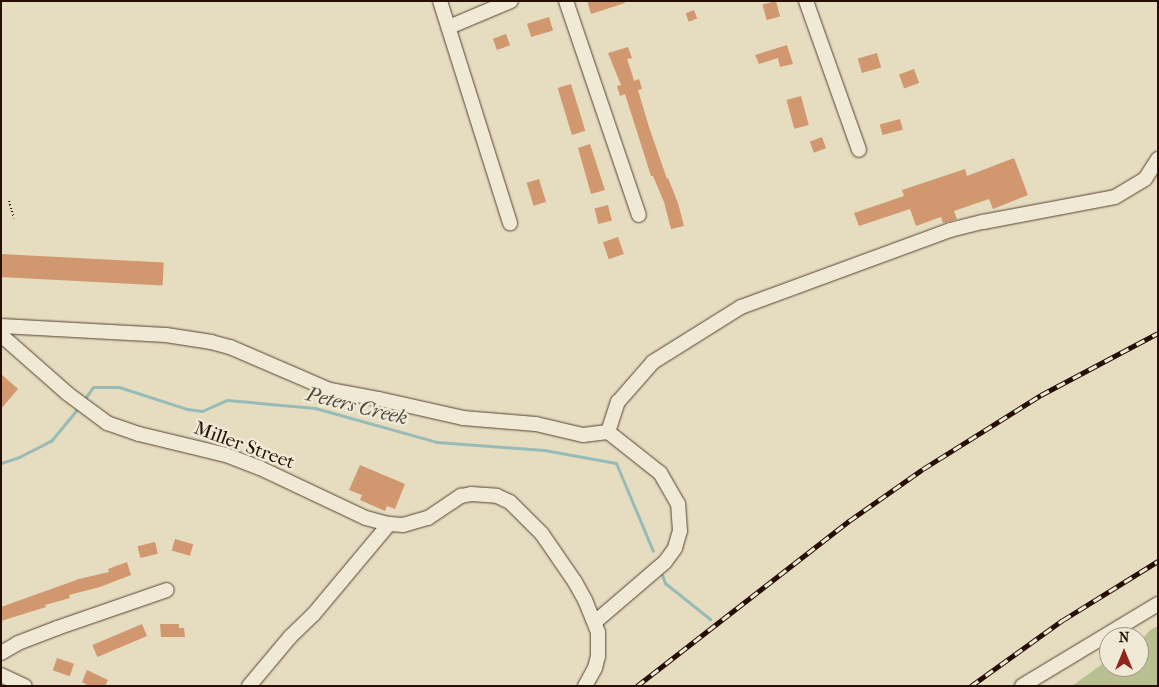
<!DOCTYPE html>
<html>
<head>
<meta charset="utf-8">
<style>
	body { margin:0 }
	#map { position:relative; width:1159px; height:687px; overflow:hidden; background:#e6ddc0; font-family:"IM FELL French Canon",serif }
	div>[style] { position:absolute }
	.green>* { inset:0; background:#b8c091 }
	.stream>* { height:3px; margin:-1.5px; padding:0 1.5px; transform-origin:1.5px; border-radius:1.5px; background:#97bbb6 }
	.building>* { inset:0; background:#d1976f; transform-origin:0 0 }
	.path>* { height:2px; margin-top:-1px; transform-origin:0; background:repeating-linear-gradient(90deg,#260f02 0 1px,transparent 0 3.5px) }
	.roads { filter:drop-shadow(0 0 1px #564232) drop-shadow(0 0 1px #564232) }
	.minor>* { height:14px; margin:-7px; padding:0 7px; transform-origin:7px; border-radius:7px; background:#efe9d6 }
	.rail>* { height:5px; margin-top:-2.5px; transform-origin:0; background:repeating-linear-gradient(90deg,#efe9d6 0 9px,#260f02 0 18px); box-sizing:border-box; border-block:1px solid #260f02 }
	span { translate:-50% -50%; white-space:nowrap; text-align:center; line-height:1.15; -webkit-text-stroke:5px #efe9d6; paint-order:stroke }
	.street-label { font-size:19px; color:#260f02 }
	.water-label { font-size:20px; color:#4e4b41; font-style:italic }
	.frame { position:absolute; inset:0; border:2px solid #260f02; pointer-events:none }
	.north { position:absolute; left:1099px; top:627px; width:50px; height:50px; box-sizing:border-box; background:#efe9d6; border:1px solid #9f9281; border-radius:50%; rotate:0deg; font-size:14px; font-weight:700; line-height:20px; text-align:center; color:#260f02 }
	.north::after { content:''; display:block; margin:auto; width:18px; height:22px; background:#8f2418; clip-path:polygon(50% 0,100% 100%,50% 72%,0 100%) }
</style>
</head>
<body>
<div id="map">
	<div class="green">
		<i style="clip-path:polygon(1158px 626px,1158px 686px,1072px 686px,1109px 659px,1109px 667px,1139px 667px,1139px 643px,1150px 630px)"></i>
	</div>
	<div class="stream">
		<i style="left:83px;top:401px;width:17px;rotate:-54deg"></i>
		<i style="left:93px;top:387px;width:26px"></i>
		<i style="left:119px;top:387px;width:71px;rotate:17.9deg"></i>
		<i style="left:187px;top:409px;width:15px;rotate:8deg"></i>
		<i style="left:202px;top:411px;width:27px;rotate:-24deg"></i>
		<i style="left:227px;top:400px;width:88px;rotate:5.2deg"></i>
		<i style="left:315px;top:408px;width:127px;rotate:15.6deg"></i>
		<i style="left:437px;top:442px;width:107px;rotate:4.3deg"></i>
		<i style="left:544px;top:450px;width:73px;rotate:10.2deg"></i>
		<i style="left:616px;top:463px;width:95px;rotate:67.2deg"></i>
		<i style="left:1px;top:463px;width:19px;rotate:-18deg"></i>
		<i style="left:19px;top:457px;width:36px;rotate:-27deg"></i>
		<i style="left:51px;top:441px;width:45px;rotate:-50.4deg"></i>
		<i style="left:662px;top:575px;width:9px;rotate:69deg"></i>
		<i style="left:665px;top:583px;width:58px;rotate:38.7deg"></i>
	</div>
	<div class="building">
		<i style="clip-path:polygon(587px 1px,624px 1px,625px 3px,591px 14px)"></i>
		<i style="left:776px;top:1px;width:16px;height:14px;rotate:75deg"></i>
		<i style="left:694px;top:10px;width:9px;height:9px;rotate:69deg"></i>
		<i style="left:549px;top:17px;width:14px;height:23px;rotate:73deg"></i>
		<i style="left:506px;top:34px;width:12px;height:14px;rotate:70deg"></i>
		<i style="clip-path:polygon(787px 45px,793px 64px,780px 67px,778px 58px,759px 64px,755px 55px)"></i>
		<i style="clip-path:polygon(628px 47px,632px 58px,627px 59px,632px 74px,634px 81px,639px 79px,642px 89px,638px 90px,649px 127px,667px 179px,668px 178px,678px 203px,684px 226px,671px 229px,664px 202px,653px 176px,651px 176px,625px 94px,620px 96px,617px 86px,621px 85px,608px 53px)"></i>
		<i style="left:877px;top:53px;width:15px;height:20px;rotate:74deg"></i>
		<i style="left:914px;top:69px;width:15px;height:16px;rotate:70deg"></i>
		<i style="left:571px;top:84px;width:49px;height:14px;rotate:73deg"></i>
		<i style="left:801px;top:96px;width:30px;height:15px;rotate:75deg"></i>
		<i style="left:900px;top:119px;width:11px;height:21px;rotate:75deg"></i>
		<i style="left:822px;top:137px;width:12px;height:13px;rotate:70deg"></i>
		<i style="clip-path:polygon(590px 144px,605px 190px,591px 194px,578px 148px)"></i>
		<i style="clip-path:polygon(1014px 158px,1028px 195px,993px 209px,989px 199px,954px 211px,957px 219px,943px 223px,941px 217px,916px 226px,910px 209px,859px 226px,854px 213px,904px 196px,902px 190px,965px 169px,967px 176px)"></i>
		<i style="left:539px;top:179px;width:24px;height:13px;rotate:73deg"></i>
		<i style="left:608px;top:205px;width:16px;height:14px;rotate:76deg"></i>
		<i style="left:618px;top:237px;width:18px;height:16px;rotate:71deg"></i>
		<i style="left:1px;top:254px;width:163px;height:23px;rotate:3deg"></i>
		<i style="clip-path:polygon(1px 374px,18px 389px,1px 409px)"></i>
		<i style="clip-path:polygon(360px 465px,405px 484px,395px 509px,387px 506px,385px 511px,360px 500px,362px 495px,349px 490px)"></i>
		<i style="left:175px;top:539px;width:19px;height:12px;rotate:16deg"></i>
		<i style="left:155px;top:542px;width:12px;height:18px;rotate:76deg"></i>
		<i style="clip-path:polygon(127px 562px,131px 575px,100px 587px,69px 595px,70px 598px,45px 605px,46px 607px,1px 621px,1px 607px,79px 579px,109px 572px,108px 569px)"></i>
		<i style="left:142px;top:624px;width:13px;height:54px;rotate:67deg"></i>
		<i style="clip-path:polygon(160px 624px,179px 624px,179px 628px,184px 628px,185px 637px,161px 637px)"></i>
		<i style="left:57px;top:658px;width:18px;height:13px;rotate:19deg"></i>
		<i style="clip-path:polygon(87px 670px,108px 680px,105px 686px,89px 686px,82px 682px)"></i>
	</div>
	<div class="path">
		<i style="left:9px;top:201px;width:18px;rotate:74deg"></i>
	</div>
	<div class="roads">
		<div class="minor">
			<i style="left:440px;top:1px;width:233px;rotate:72.5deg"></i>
			<i style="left:566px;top:1px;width:226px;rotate:71.2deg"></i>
			<i style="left:806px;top:1px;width:158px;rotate:70.4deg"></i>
			<i style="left:449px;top:27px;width:67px;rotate:-22.8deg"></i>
			<i style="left:1px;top:326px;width:165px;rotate:3.1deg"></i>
			<i style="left:166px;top:335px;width:46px;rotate:8.8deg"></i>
			<i style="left:211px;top:342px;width:20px;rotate:15deg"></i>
			<i style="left:230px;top:347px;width:109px;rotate:23.3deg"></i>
			<i style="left:330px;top:390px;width:50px;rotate:10.4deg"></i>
			<i style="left:379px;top:399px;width:86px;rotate:12.7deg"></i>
			<i style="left:463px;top:418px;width:73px;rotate:4.7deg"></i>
			<i style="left:536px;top:424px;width:48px;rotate:13.2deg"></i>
			<i style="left:583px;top:435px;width:25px;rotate:-7deg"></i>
			<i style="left:1px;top:335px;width:89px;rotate:41.4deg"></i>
			<i style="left:68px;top:394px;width:49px;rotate:36.6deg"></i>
			<i style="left:107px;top:423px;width:34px;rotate:19deg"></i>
			<i style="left:139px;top:434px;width:89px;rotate:13.6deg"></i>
			<i style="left:226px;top:455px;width:36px;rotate:21deg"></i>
			<i style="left:260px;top:468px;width:117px;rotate:25.3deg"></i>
			<i style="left:366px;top:518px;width:24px;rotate:15deg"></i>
			<i style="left:595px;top:622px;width:92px;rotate:-40.6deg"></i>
			<i style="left:665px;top:562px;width:17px;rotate:-54deg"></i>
			<i style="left:675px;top:548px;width:18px;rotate:-74deg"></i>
			<i style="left:680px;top:531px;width:27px;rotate:-94deg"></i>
			<i style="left:678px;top:504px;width:36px;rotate:-120deg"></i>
			<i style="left:660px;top:473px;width:66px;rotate:-141.7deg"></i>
			<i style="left:608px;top:432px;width:32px;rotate:-72deg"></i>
			<i style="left:618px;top:402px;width:53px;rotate:-48.8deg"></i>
			<i style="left:653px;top:362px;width:104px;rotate:-32deg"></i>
			<i style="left:741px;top:307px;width:223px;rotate:-20.2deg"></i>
			<i style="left:950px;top:230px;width:34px;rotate:-14deg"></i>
			<i style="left:983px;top:222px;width:134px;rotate:-10.7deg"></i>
			<i style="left:1115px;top:197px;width:35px;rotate:-31deg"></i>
			<i style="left:1145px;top:179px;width:24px;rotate:-57deg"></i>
			<i style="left:1px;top:653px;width:20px;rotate:-30deg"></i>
			<i style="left:18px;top:643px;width:42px;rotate:-21deg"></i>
			<i style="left:57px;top:628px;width:116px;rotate:-19.1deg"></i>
			<i style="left:1px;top:675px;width:26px;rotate:25deg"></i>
			<i style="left:249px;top:686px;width:64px;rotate:-50.1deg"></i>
			<i style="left:290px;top:637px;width:32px;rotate:-44deg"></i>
			<i style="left:313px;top:615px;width:119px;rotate:-50.1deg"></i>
			<i style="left:389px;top:524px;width:14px;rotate:4deg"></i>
			<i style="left:403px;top:525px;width:26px;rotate:-16deg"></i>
			<i style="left:428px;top:518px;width:40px;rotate:-34deg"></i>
			<i style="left:461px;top:496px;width:10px;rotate:-11deg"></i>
			<i style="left:471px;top:494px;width:26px;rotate:4deg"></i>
			<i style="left:497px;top:496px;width:14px;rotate:25deg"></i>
			<i style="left:510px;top:502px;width:45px;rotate:45deg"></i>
			<i style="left:542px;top:534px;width:58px;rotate:55.5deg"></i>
			<i style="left:575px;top:582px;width:21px;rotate:61deg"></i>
			<i style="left:585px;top:600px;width:35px;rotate:68deg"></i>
			<i style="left:598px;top:633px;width:23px;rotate:90deg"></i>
			<i style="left:598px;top:656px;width:12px;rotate:104deg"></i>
			<i style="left:595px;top:668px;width:21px;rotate:119deg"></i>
			<i style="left:1022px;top:686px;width:159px;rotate:-31.1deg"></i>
		</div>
	</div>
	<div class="rail">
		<i style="left:637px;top:686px;width:269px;rotate:-37.9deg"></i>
		<i style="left:849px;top:521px;width:90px;rotate:-35.1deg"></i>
		<i style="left:923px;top:469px;width:139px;rotate:-32.1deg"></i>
		<i style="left:1041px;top:395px;width:132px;rotate:-27.9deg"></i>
		<i style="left:971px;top:686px;width:113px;rotate:-35.7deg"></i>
		<i style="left:1063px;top:620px;width:112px;rotate:-31.8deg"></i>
	</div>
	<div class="street-label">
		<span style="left:244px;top:446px;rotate:20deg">Miller Street</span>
	</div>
	<div class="water-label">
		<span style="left:357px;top:406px;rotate:14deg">Peters Creek</span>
	</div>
	<div class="frame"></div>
	<div class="north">N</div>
</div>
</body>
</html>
